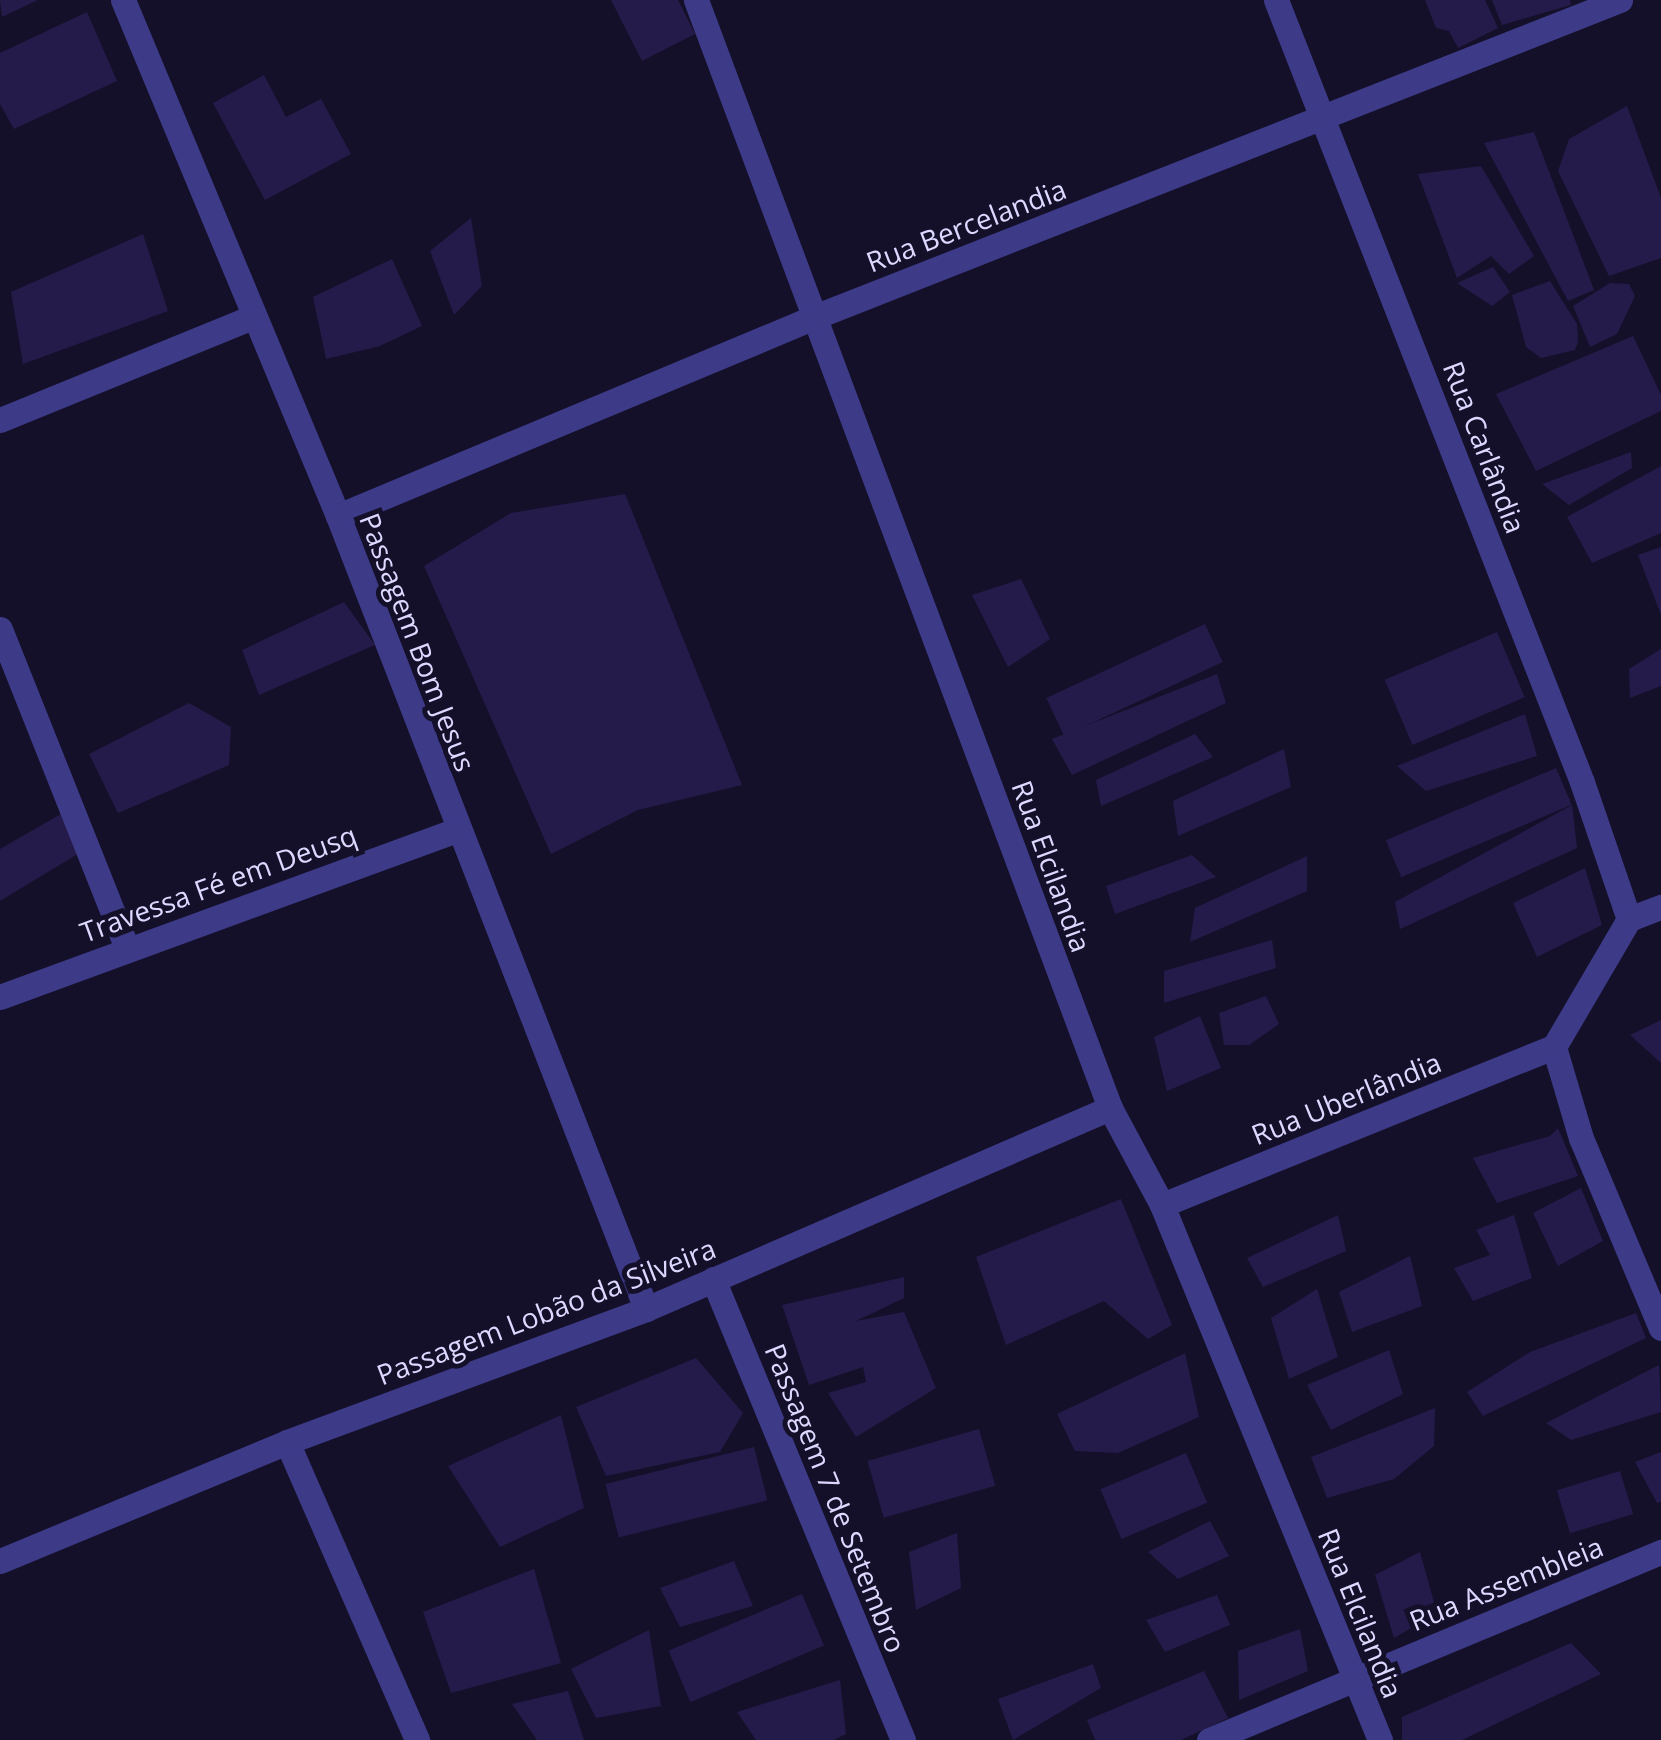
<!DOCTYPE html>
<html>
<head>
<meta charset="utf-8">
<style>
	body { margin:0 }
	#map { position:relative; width:1661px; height:1740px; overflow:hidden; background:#141029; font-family:"Open Sans",sans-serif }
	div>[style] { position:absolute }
	.building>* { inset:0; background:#251b4a; transform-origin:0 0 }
	.street>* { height:25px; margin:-12.5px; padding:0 12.5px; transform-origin:12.5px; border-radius:12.5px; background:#3d3a88 }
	span { translate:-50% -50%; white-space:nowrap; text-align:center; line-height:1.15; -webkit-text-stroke:10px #141029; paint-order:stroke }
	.street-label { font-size:28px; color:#dcd8ff }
</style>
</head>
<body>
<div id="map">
	<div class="building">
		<i style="clip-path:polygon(0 0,38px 0,2px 17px)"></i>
		<i style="clip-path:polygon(611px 0,678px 0,695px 34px,642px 61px)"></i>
		<i style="clip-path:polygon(1425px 0,1485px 0,1498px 28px,1458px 48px,1449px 31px,1436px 28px)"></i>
		<i style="clip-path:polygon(1492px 0,1570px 0,1571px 5px,1502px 25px)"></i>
		<i style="clip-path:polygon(87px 12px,117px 81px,14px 129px,0 104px,0 53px)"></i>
		<i style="clip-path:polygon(264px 75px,286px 117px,321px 99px,351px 154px,265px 200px,213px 103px)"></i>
		<i style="clip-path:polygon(1627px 106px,1661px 198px,1661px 258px,1609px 276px,1558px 171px,1569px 139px)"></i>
		<i style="clip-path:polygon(1534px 132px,1594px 290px,1568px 301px,1484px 143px)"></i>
		<i style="clip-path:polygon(1481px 166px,1534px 256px,1509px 274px,1491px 256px,1457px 278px,1418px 174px)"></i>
		<i style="clip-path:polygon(471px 218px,482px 286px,454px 315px,430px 251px)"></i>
		<i style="clip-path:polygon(143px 234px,168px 311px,23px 364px,11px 292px)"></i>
		<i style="clip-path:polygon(392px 259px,422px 326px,380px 346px,326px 359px,313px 297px)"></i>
		<i style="clip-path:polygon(1493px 267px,1510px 292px,1492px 306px,1457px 283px)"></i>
		<i style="clip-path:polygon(1550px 281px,1577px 324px,1578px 342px,1575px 350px,1541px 358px,1526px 347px,1512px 295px)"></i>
		<i style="clip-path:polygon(1610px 283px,1629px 284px,1635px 296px,1617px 334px,1590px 347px,1573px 306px)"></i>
		<i style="clip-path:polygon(1633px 336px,1661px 395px,1661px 411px,1536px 471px,1496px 394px)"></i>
		<i style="clip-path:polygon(1631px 452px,1632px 468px,1569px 505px,1542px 484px)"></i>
		<i style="clip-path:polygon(1661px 466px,1661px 533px,1592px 563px,1567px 517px)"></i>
		<i style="clip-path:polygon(625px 494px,742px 785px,638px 810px,551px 854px,424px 566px,511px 513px)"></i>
		<i style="clip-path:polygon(1661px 547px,1661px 615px,1638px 555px)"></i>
		<i style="clip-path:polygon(1021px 579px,1050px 639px,1008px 667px,972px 595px)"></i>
		<i style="clip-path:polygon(344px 602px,375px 645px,259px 695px,242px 650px)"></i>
		<i style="left:1205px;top:624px;width:42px;height:175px;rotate:65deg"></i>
		<i style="left:1497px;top:632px;width:71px;height:122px;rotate:67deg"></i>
		<i style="clip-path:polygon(1661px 649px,1661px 686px,1630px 698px,1629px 669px)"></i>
		<i style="clip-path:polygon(1217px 674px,1226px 703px,1072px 775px,1052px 739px)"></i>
		<i style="clip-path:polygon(189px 703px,231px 727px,229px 765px,118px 813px,89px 754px)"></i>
		<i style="clip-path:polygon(1525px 714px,1537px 756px,1426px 791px,1397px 766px)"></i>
		<i style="clip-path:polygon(1195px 734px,1213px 757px,1101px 806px,1096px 780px)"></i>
		<i style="clip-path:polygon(1284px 749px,1291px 787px,1178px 836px,1173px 801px)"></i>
		<i style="left:1556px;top:768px;width:40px;height:185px;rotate:67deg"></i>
		<i style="clip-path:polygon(1572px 805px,1577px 848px,1400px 929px,1395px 902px)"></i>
		<i style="clip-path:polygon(68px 810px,81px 852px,0 901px,0 849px)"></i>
		<i style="clip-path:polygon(1192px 855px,1216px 877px,1115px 914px,1106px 886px)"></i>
		<i style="clip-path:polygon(1307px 856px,1307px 891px,1190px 942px,1195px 908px)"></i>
		<i style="clip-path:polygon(1585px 868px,1602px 925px,1537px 957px,1513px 903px)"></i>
		<i style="clip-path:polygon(1272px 940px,1276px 968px,1164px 1003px,1164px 971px)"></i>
		<i style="clip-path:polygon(1266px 996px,1279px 1024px,1249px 1045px,1224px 1045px,1219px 1013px)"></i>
		<i style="clip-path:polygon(1200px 1016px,1221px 1068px,1167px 1091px,1154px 1037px)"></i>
		<i style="clip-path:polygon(1661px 1020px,1661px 1063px,1630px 1035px)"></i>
		<i style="clip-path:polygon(1558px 1128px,1578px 1176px,1497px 1203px,1473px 1158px,1550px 1136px)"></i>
		<i style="clip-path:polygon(1581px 1188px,1603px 1241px,1558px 1266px,1533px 1213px)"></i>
		<i style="clip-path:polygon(1121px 1199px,1172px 1325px,1148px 1339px,1104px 1301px,1006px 1345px,976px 1257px)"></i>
		<i style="clip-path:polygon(1338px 1215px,1346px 1251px,1263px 1287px,1247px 1258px)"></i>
		<i style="clip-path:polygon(1514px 1215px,1532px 1278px,1473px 1301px,1454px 1268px,1490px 1255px,1476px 1230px)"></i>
		<i style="clip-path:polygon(1410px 1256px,1422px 1306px,1352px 1332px,1339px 1292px)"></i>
		<i style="clip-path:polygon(904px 1277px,904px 1298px,856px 1321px,904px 1312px,936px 1388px,856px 1437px,828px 1393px,866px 1382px,863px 1367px,809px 1385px,782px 1305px)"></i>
		<i style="clip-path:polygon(1317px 1289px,1338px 1357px,1289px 1379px,1271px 1318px)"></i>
		<i style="clip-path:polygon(1636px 1313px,1646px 1338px,1483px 1416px,1467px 1392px,1530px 1352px)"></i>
		<i style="clip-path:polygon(1389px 1350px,1403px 1394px,1331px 1430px,1307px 1385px)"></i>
		<i style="clip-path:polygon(1185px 1353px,1199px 1417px,1118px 1453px,1075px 1451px,1057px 1414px)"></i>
		<i style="clip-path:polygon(696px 1358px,743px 1413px,720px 1452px,606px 1476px,576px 1407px)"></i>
		<i style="clip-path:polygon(1659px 1365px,1661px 1412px,1571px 1440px,1546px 1423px)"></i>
		<i style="clip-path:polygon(1435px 1408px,1434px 1446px,1394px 1479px,1327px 1498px,1311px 1457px)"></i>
		<i style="clip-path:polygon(561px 1415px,584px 1508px,500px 1547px,448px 1466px)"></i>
		<i style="left:979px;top:1429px;width:59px;height:116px;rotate:74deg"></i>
		<i style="left:754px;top:1447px;width:55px;height:153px;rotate:76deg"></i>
		<i style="clip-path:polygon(1661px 1452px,1661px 1502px,1657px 1503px,1635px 1462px)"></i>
		<i style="left:1186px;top:1453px;width:54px;height:93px;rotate:67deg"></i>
		<i style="left:1620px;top:1471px;width:45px;height:66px;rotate:73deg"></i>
		<i style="clip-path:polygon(1210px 1521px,1229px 1556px,1178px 1579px,1148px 1552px)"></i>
		<i style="clip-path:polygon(957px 1533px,961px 1588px,916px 1610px,909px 1552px)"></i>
		<i style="clip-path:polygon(1420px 1552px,1437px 1613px,1394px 1638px,1375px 1575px)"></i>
		<i style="clip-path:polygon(734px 1561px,753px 1606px,680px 1627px,660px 1588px)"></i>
		<i style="clip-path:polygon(534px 1569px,561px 1663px,451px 1693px,423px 1612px)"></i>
		<i style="left:802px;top:1594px;width:56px;height:145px;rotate:67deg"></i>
		<i style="clip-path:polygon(1217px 1595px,1230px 1625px,1165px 1652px,1146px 1620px)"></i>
		<i style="clip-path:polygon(1300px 1629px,1308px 1671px,1239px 1700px,1238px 1651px)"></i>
		<i style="clip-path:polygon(649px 1630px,661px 1706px,596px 1718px,571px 1669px)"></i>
		<i style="clip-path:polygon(1571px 1643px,1601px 1674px,1462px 1740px,1402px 1740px,1402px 1717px)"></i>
		<i style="clip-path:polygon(1093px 1664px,1101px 1688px,1013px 1740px,998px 1699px)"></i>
		<i style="clip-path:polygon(1204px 1671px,1228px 1718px,1181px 1740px,1095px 1740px,1087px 1720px)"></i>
		<i style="clip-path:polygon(840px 1680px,846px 1734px,834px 1740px,756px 1740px,737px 1712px)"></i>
		<i style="clip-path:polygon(568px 1691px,584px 1740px,537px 1740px,512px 1704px)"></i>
	</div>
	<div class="street">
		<i style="left:123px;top:0;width:559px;rotate:67.38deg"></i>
		<i style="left:338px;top:516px;width:851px;rotate:68.77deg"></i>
		<i style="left:696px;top:0;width:1183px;rotate:69.51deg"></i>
		<i style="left:1110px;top:1108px;width:110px;rotate:61.8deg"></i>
		<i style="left:1162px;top:1205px;width:578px;rotate:67.83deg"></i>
		<i style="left:1276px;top:0;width:840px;rotate:68.63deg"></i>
		<i style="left:1582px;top:782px;width:145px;rotate:71.1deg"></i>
		<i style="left:0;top:420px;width:272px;rotate:-22.2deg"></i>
		<i style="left:338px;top:516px;width:519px;rotate:-22.66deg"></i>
		<i style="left:817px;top:316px;width:863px;rotate:-21.48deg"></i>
		<i style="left:0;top:629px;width:341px;rotate:68.3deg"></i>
		<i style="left:1629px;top:919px;width:148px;rotate:120.4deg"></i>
		<i style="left:1554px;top:1047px;width:95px;rotate:73.5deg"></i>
		<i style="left:1581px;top:1138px;width:206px;rotate:67.2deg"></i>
		<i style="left:1629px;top:919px;width:34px;rotate:-21deg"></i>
		<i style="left:0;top:997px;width:487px;rotate:-20.1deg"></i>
		<i style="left:1162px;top:1205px;width:423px;rotate:-22deg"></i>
		<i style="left:713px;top:1279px;width:499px;rotate:67.6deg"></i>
		<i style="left:287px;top:1442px;width:325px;rotate:66.4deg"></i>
		<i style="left:0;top:1561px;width:311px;rotate:-22.5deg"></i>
		<i style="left:287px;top:1442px;width:383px;rotate:-20.3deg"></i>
		<i style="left:646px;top:1309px;width:506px;rotate:-23.42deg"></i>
		<i style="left:1209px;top:1740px;width:490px;rotate:-22.6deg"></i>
	</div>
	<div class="street-label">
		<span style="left:966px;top:225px;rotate:-21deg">Rua Bercelandia</span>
		<span style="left:1485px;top:447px;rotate:69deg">Rua Carlândia</span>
		<span style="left:418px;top:642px;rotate:69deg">Passagem Bom Jesus</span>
		<span style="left:1052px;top:866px;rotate:70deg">Rua Elcilandia</span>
		<span style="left:218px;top:883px;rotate:-20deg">Travessa Fé em Deusq</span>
		<span style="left:1346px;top:1098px;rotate:-22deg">Rua Uberlândia</span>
		<span style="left:546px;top:1311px;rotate:-21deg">Passagem Lobão da Silveira</span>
		<span style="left:836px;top:1498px;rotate:68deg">Passagem 7 de Setembro</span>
		<span style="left:1506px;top:1583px;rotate:-22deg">Rua Assembleia</span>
		<span style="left:1361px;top:1613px;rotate:68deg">Rua Elcilandia</span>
	</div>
</div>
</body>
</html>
